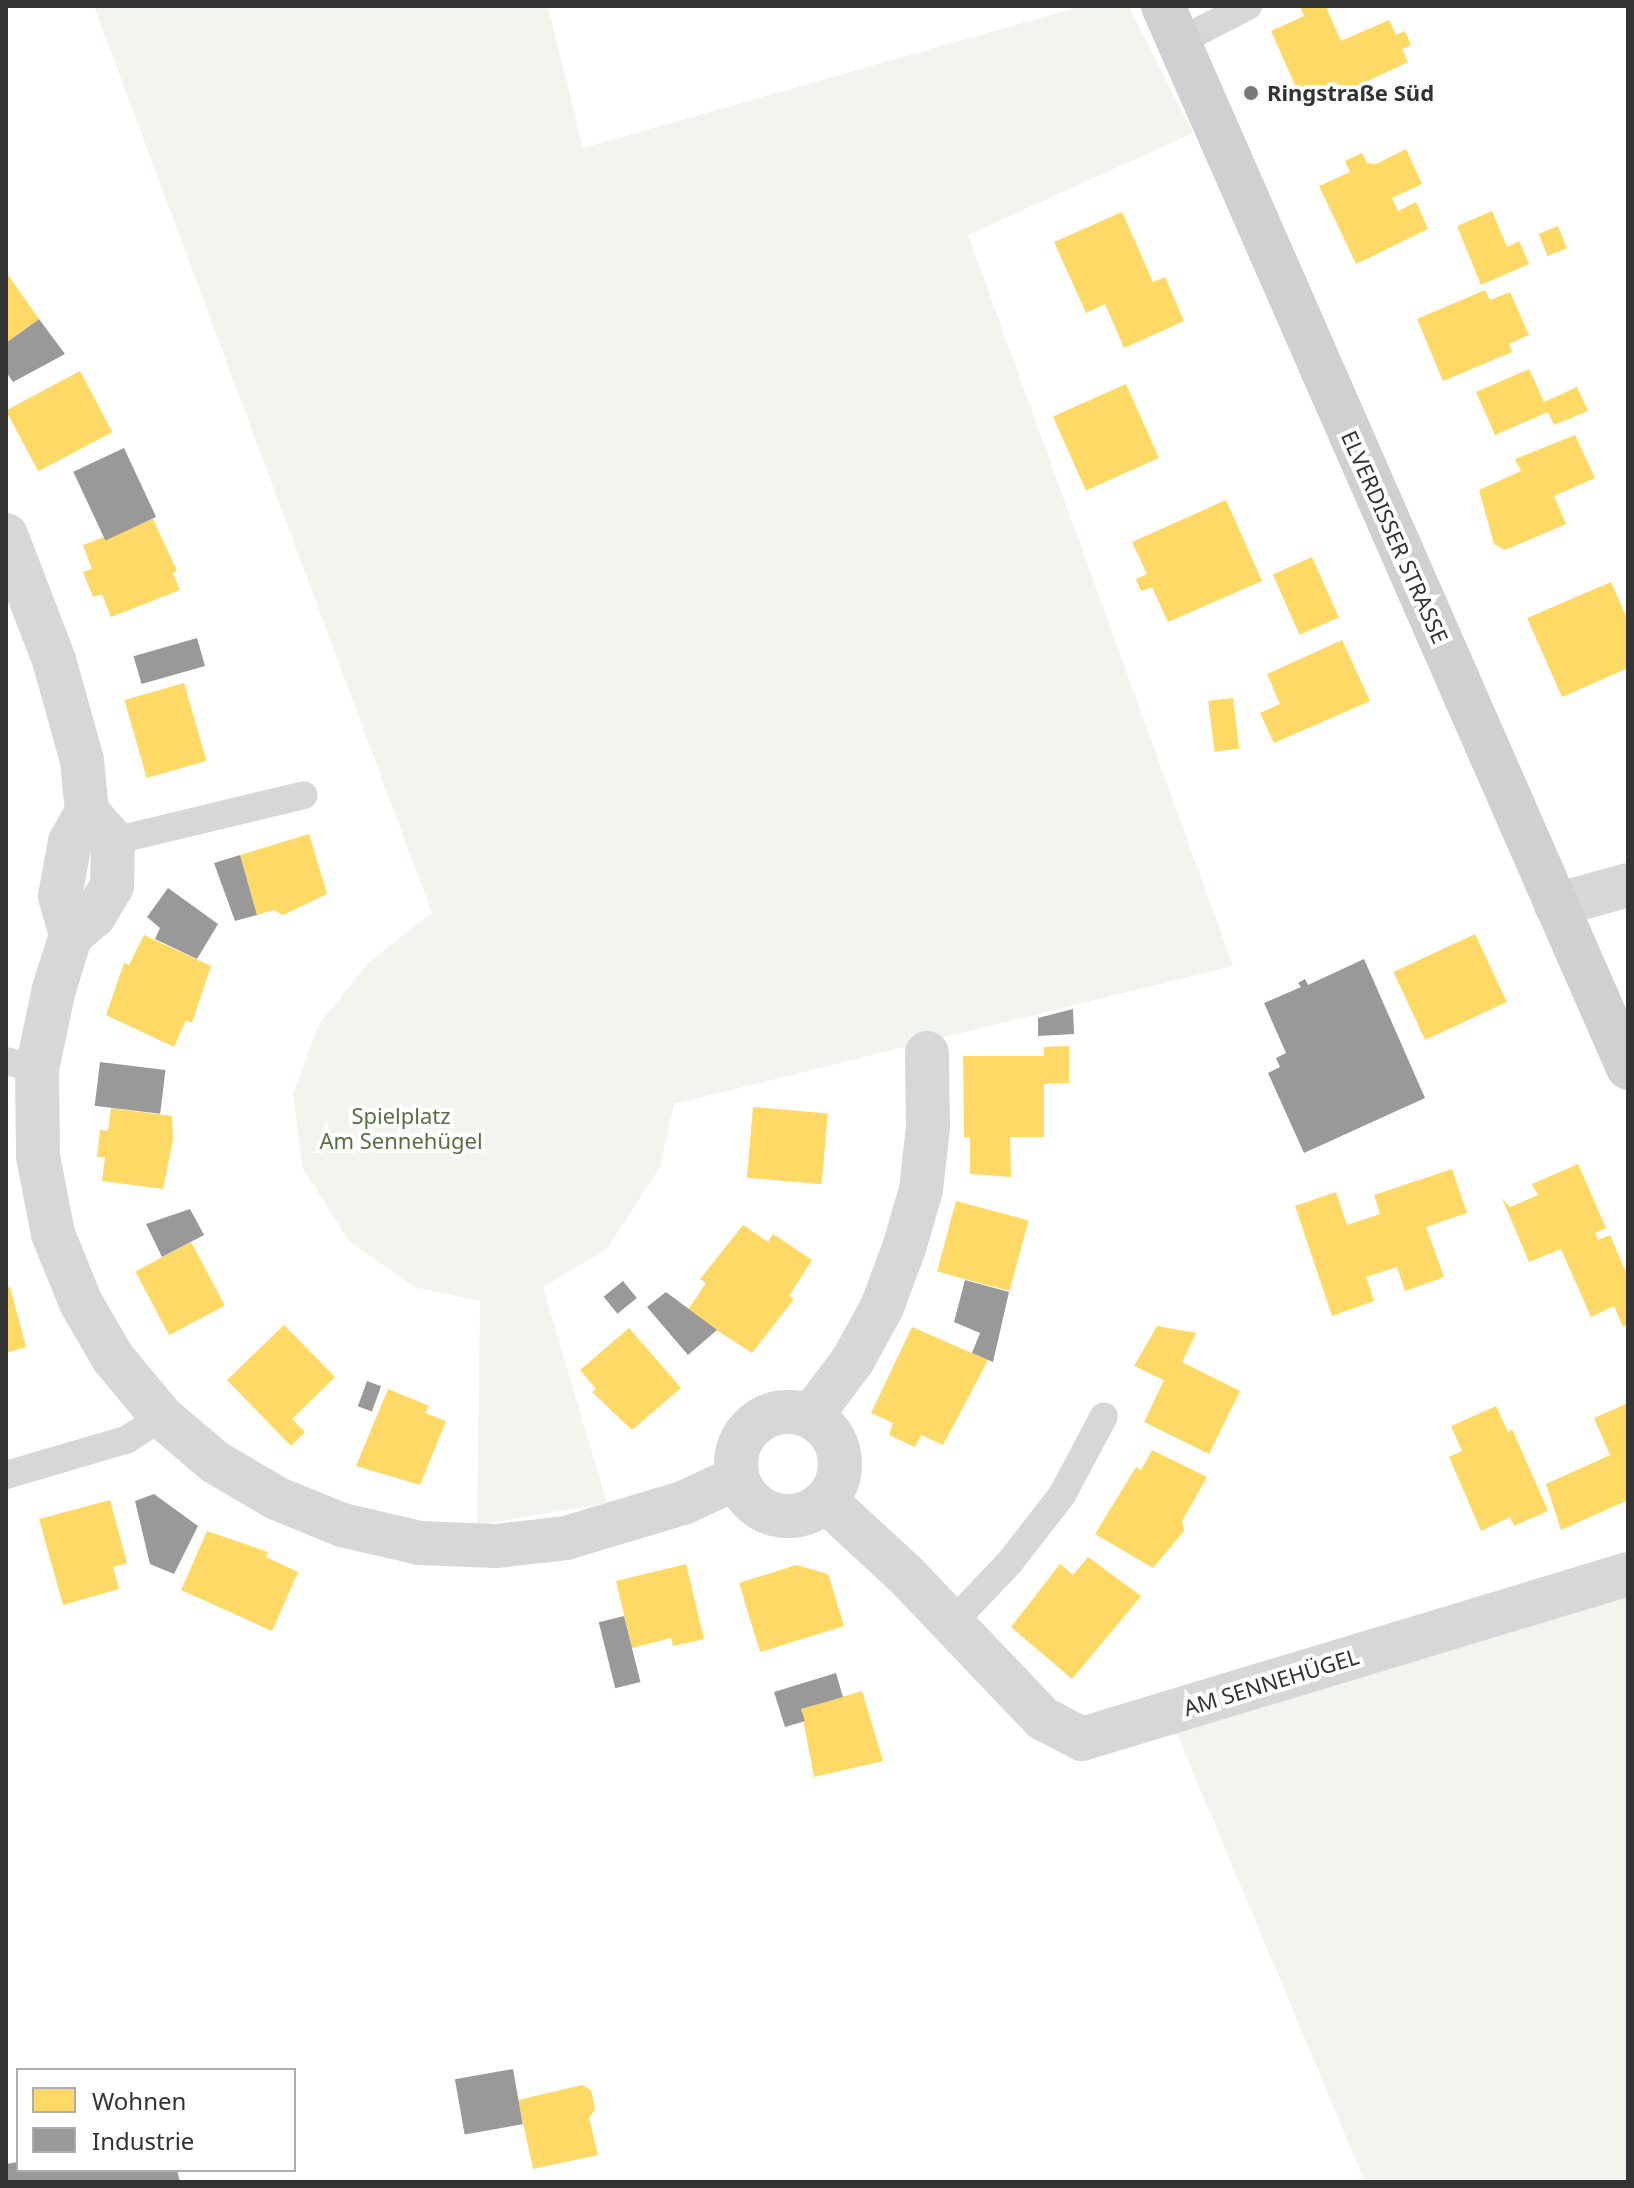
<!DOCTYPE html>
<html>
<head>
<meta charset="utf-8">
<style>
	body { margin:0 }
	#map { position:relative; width:1634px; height:2188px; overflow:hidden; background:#fff; font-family:"Noto Sans",sans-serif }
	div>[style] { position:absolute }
	.green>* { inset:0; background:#f1f5ed }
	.homes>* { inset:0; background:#ffd966; transform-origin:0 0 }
	.industry>* { inset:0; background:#999; transform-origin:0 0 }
	.service>* { height:28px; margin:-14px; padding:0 14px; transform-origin:14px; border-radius:14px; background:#d7d7d7 }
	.minor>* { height:44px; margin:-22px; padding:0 22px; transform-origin:22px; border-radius:22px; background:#d7d7d7 }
	.minor>.ring { margin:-22px; padding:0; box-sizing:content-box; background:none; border:44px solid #d7d7d7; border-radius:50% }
	.secondary>* { height:44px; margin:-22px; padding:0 22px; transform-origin:22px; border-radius:22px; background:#d0d0d0 }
	.dots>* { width:22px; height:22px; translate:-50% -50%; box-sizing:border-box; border:4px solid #fff; border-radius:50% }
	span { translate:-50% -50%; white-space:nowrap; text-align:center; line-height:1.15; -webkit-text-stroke:8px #fff; paint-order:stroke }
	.poi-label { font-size:22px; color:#333; font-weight:700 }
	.left { translate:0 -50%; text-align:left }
	.street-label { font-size:22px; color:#333 }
	.park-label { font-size:22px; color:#56703f }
	.frame { position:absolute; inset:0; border:8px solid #333; pointer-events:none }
	.legend { position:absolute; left:16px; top:2068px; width:280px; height:104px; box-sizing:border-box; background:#fff; border:2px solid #adadad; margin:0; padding:10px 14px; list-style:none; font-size:24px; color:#333 }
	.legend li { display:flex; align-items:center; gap:16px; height:40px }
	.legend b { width:40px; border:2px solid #adadad }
</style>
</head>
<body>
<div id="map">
	<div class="green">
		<i style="clip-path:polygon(94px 6px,548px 6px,583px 148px,1082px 6px,1128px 6px,1193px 133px,968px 235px,1233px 966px,674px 1104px,660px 1167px,607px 1249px,543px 1287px,607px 1503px,477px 1525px,480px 1301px,414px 1287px,349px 1241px,302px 1167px,293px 1094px,319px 1024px,370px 961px,432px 913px)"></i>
		<i style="clip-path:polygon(1628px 1593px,1628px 2182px,1365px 2182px,1175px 1729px)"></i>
	</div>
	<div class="homes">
		<i style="clip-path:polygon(1300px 6px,1326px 7px,1341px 41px,1389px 20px,1396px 35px,1405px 31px,1411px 45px,1402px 49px,1408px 62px,1306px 110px,1271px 31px,1304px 16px)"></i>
		<i style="clip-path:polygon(1406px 149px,1422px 184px,1392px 198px,1398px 211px,1416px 202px,1428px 229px,1356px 264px,1319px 186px,1350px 172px,1345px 161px,1362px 153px,1367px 163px,1376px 164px)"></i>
		<i style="clip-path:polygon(1492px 211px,1507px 247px,1519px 241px,1529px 264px,1481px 285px,1457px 226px)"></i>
		<i style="clip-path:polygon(1122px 212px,1153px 282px,1165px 277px,1184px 321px,1124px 348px,1105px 304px,1086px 313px,1054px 242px)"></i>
		<i style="left:1558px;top:226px;width:24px;height:21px;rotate:68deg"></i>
		<i style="clip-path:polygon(6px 272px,39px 319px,6px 343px)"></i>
		<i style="clip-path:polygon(1485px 290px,1490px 300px,1510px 292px,1529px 335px,1509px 344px,1512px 352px,1443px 381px,1417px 319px)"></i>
		<i style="clip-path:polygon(1529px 369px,1544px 402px,1577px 387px,1588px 411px,1554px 425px,1548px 412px,1495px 435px,1476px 392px)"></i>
		<i style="left:80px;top:371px;width:69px;height:84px;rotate:62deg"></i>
		<i style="left:1126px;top:384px;width:81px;height:80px;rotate:66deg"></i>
		<i style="clip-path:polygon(1575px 435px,1595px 478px,1554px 496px,1566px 524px,1505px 550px,1494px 544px,1479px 490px,1521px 471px,1515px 459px)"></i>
		<i style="clip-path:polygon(1226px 500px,1262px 581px,1168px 622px,1152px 587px,1141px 591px,1136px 579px,1147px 574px,1132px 542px)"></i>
		<i style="clip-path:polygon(153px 519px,177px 571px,173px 573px,180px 590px,111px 617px,102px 594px,93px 597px,83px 572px,92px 569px,83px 545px)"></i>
		<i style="left:1312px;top:557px;width:66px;height:43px;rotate:66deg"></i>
		<i style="clip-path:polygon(1611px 582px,1628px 621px,1628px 668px,1562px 697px,1527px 618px)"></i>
		<i style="clip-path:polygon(1342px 640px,1370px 701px,1274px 743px,1260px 713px,1280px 704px,1267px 674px)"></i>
		<i style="left:184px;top:683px;width:81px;height:62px;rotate:74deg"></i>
		<i style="left:1233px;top:698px;width:51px;height:25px;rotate:83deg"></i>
		<i style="clip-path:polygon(309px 834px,327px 894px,283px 915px,273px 910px,257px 915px,240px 855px)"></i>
		<i style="left:1475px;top:934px;width:75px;height:90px;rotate:65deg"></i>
		<i style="clip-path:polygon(144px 935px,211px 966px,192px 1023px,186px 1020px,174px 1047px,106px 1015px,124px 963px,129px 965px)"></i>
		<i style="clip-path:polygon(1069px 1046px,1069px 1083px,1044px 1084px,1044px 1137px,1010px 1137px,1011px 1177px,970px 1174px,970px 1137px,964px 1138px,963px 1056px,1044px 1056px,1044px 1047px)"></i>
		<i style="left:753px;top:1107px;width:75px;height:71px;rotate:5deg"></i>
		<i style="clip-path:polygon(111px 1108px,172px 1116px,173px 1140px,163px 1189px,102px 1181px,105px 1157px,97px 1157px,100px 1130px,108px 1131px)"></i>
		<i style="clip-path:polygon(1578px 1164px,1606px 1228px,1595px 1233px,1598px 1240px,1610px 1235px,1628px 1277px,1628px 1325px,1623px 1327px,1614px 1306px,1591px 1317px,1561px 1249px,1529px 1262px,1502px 1198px,1510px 1207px,1538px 1195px,1532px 1184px)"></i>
		<i style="clip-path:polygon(1452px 1169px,1467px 1213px,1426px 1227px,1444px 1277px,1405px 1291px,1397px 1267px,1366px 1277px,1374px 1301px,1332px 1316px,1295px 1206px,1336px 1192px,1347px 1225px,1380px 1214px,1374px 1195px)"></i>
		<i style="left:956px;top:1201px;width:75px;height:73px;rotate:15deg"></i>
		<i style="clip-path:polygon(743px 1225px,768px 1242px,773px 1234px,812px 1260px,789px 1296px,794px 1299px,752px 1353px,687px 1311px,706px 1283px,700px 1279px)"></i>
		<i style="left:191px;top:1242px;width:72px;height:63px;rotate:62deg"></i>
		<i style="clip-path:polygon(10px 1287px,26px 1347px,6px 1353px,6px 1288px)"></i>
		<i style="clip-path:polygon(284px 1325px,335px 1377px,292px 1419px,305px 1432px,291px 1446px,227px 1380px)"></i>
		<i style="clip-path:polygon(1157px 1326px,1196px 1333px,1182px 1362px,1240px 1391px,1209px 1454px,1144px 1422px,1164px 1380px,1134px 1366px)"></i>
		<i style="clip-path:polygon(912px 1327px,988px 1360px,943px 1445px,921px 1435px,915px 1447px,889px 1435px,893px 1423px,871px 1413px)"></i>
		<i style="clip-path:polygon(629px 1328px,681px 1388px,632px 1430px,592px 1392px,596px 1389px,580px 1370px)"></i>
		<i style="clip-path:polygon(388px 1389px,429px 1406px,425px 1413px,446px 1421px,420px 1485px,356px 1466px)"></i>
		<i style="clip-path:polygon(1628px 1403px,1628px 1500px,1561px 1530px,1546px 1484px,1610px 1455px,1594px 1418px)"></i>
		<i style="clip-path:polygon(1496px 1406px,1508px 1432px,1512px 1429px,1548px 1511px,1514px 1526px,1510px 1517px,1481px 1531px,1449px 1457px,1462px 1451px,1451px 1426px)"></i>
		<i style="clip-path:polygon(1152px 1450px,1207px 1477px,1182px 1521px,1184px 1531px,1153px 1568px,1095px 1534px,1136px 1467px,1141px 1470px)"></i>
		<i style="clip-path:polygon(110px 1500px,127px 1563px,113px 1567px,119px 1589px,63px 1605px,39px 1519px)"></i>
		<i style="clip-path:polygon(207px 1531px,268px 1552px,266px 1557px,298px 1572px,272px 1631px,181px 1590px)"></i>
		<i style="clip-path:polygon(1088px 1557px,1141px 1596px,1072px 1679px,1011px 1627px,1060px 1564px,1073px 1575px)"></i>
		<i style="clip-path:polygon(686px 1564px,704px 1639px,673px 1646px,671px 1638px,632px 1648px,616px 1581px)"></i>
		<i style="clip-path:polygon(796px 1565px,828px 1574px,844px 1626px,760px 1652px,739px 1583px)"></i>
		<i style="clip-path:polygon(862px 1691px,883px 1761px,814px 1777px,801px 1709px)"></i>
		<i style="clip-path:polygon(582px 2085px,591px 2090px,595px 2109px,589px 2118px,598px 2155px,533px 2169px,518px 2100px)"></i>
	</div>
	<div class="industry">
		<i style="clip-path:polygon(39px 319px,65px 354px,13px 382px,6px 372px,6px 343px)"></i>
		<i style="left:124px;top:448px;width:76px;height:56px;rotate:65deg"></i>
		<i style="left:197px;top:638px;width:29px;height:66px;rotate:74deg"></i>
		<i style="clip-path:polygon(240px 855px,257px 915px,235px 921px,214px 863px)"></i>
		<i style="clip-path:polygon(168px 888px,218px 924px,197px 959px,155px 939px,160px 928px,147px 917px)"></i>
		<i style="clip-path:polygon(1364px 959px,1425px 1098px,1304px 1153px,1268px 1073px,1280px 1067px,1276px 1058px,1286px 1053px,1264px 1003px,1301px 987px,1298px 983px,1305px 979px,1308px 985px)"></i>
		<i style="clip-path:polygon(1073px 1009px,1074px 1034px,1038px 1036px,1038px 1018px)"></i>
		<i style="left:100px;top:1062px;width:66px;height:44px;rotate:7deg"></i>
		<i style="clip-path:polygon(190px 1209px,204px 1235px,162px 1257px,146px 1224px)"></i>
		<i style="clip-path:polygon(965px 1280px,1009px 1292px,993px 1362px,972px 1353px,980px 1333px,954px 1322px)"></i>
		<i style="left:623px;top:1281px;width:22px;height:25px;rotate:51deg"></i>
		<i style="clip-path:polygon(666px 1292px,717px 1330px,688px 1355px,647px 1307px)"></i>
		<i style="left:367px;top:1381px;width:15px;height:27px;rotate:20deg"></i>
		<i style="clip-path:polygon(154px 1494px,198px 1526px,174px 1574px,150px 1564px,135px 1501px)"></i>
		<i style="left:624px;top:1616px;width:68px;height:26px;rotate:76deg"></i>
		<i style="clip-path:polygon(836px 1673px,843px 1697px,801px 1709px,805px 1721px,785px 1727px,774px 1692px)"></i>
		<i style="left:513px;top:2069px;width:56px;height:59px;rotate:80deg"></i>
		<i style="clip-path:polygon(18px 2162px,18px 2170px,177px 2170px,180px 2182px,6px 2182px,6px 2164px)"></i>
	</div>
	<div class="service">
		<i style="left:1178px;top:42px;width:79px;rotate:-27.2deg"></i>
		<i style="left:113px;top:841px;width:196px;rotate:-13.5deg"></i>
		<i style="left:6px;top:1061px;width:32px;rotate:14deg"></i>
		<i style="left:6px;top:1475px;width:125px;rotate:-16.3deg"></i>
		<i style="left:126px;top:1440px;width:43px;rotate:-32.6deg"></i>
		<i style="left:950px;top:1625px;width:87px;rotate:-46.4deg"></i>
		<i style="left:1010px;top:1562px;width:85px;rotate:-52.2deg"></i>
		<i style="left:1062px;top:1495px;width:89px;rotate:-62deg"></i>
	</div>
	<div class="minor">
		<i style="left:6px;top:535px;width:134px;rotate:69deg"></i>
		<i style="left:54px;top:660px;width:104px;rotate:74.4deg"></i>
		<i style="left:82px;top:760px;width:52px;rotate:84.5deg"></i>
		<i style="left:87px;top:812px;width:34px;rotate:120deg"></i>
		<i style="left:70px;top:842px;width:55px;rotate:100.5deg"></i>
		<i style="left:60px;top:896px;width:41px;rotate:74.2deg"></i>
		<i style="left:87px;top:812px;width:39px;rotate:48deg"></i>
		<i style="left:113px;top:841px;width:45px;rotate:91.3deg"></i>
		<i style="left:112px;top:886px;width:35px;rotate:121deg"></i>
		<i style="left:94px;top:916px;width:30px;rotate:140deg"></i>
		<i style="left:71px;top:935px;width:57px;rotate:107.5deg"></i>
		<i style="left:54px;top:989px;width:82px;rotate:102deg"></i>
		<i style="left:37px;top:1069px;width:87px;rotate:89.3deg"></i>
		<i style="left:38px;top:1156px;width:79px;rotate:79.1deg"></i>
		<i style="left:53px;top:1234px;width:74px;rotate:67.9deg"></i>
		<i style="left:81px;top:1303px;width:64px;rotate:59.8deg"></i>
		<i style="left:113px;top:1358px;width:77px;rotate:50.3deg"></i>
		<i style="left:162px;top:1417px;width:70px;rotate:40.3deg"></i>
		<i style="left:215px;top:1462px;width:71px;rotate:30.5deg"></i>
		<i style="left:276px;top:1498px;width:71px;rotate:22.2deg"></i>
		<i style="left:342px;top:1525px;width:80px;rotate:13deg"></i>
		<i style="left:420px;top:1543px;width:77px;rotate:2.2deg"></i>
		<i style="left:497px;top:1546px;width:69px;rotate:-6.6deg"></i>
		<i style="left:566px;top:1538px;width:122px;rotate:-16.7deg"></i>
		<i style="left:683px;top:1503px;width:60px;rotate:-24.8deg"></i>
		<i style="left:1556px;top:905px;width:75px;rotate:-15.5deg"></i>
		<i class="ring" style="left:736px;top:1412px;width:60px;height:60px"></i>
		<i style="left:811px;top:1416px;width:70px;rotate:-53.1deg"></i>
		<i style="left:853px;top:1360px;width:60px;rotate:-61.3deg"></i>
		<i style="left:882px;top:1307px;width:63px;rotate:-69.6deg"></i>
		<i style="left:904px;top:1248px;width:60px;rotate:-73.7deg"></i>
		<i style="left:921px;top:1190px;width:63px;rotate:-83.7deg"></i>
		<i style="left:928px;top:1127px;width:74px;rotate:-90.8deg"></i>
		<i style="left:826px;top:1501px;width:110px;rotate:42.8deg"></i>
		<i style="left:907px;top:1576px;width:196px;rotate:46.4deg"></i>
		<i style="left:1042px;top:1718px;width:45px;rotate:27.7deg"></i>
		<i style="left:1082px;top:1739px;width:570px;rotate:-16.81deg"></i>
	</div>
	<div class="secondary">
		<i style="left:1163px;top:6px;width:1159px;rotate:66.35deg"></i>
	</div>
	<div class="dots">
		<i style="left:1251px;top:93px;background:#7a7a7a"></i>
	</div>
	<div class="poi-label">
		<span class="left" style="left:1267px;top:93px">Ringstraße Süd</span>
	</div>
	<div class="street-label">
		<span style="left:1395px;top:537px;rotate:66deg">ELVERDISSER STRASSE</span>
		<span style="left:1271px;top:1682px;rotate:-17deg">AM SENNEHÜGEL</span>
	</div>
	<div class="park-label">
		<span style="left:401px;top:1128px">Spielplatz<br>Am Sennehügel</span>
	</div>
	<div class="frame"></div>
	<ul class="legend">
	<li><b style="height:22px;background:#ffd966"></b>Wohnen</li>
	<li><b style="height:22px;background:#999"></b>Industrie</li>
	</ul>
</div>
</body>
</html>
